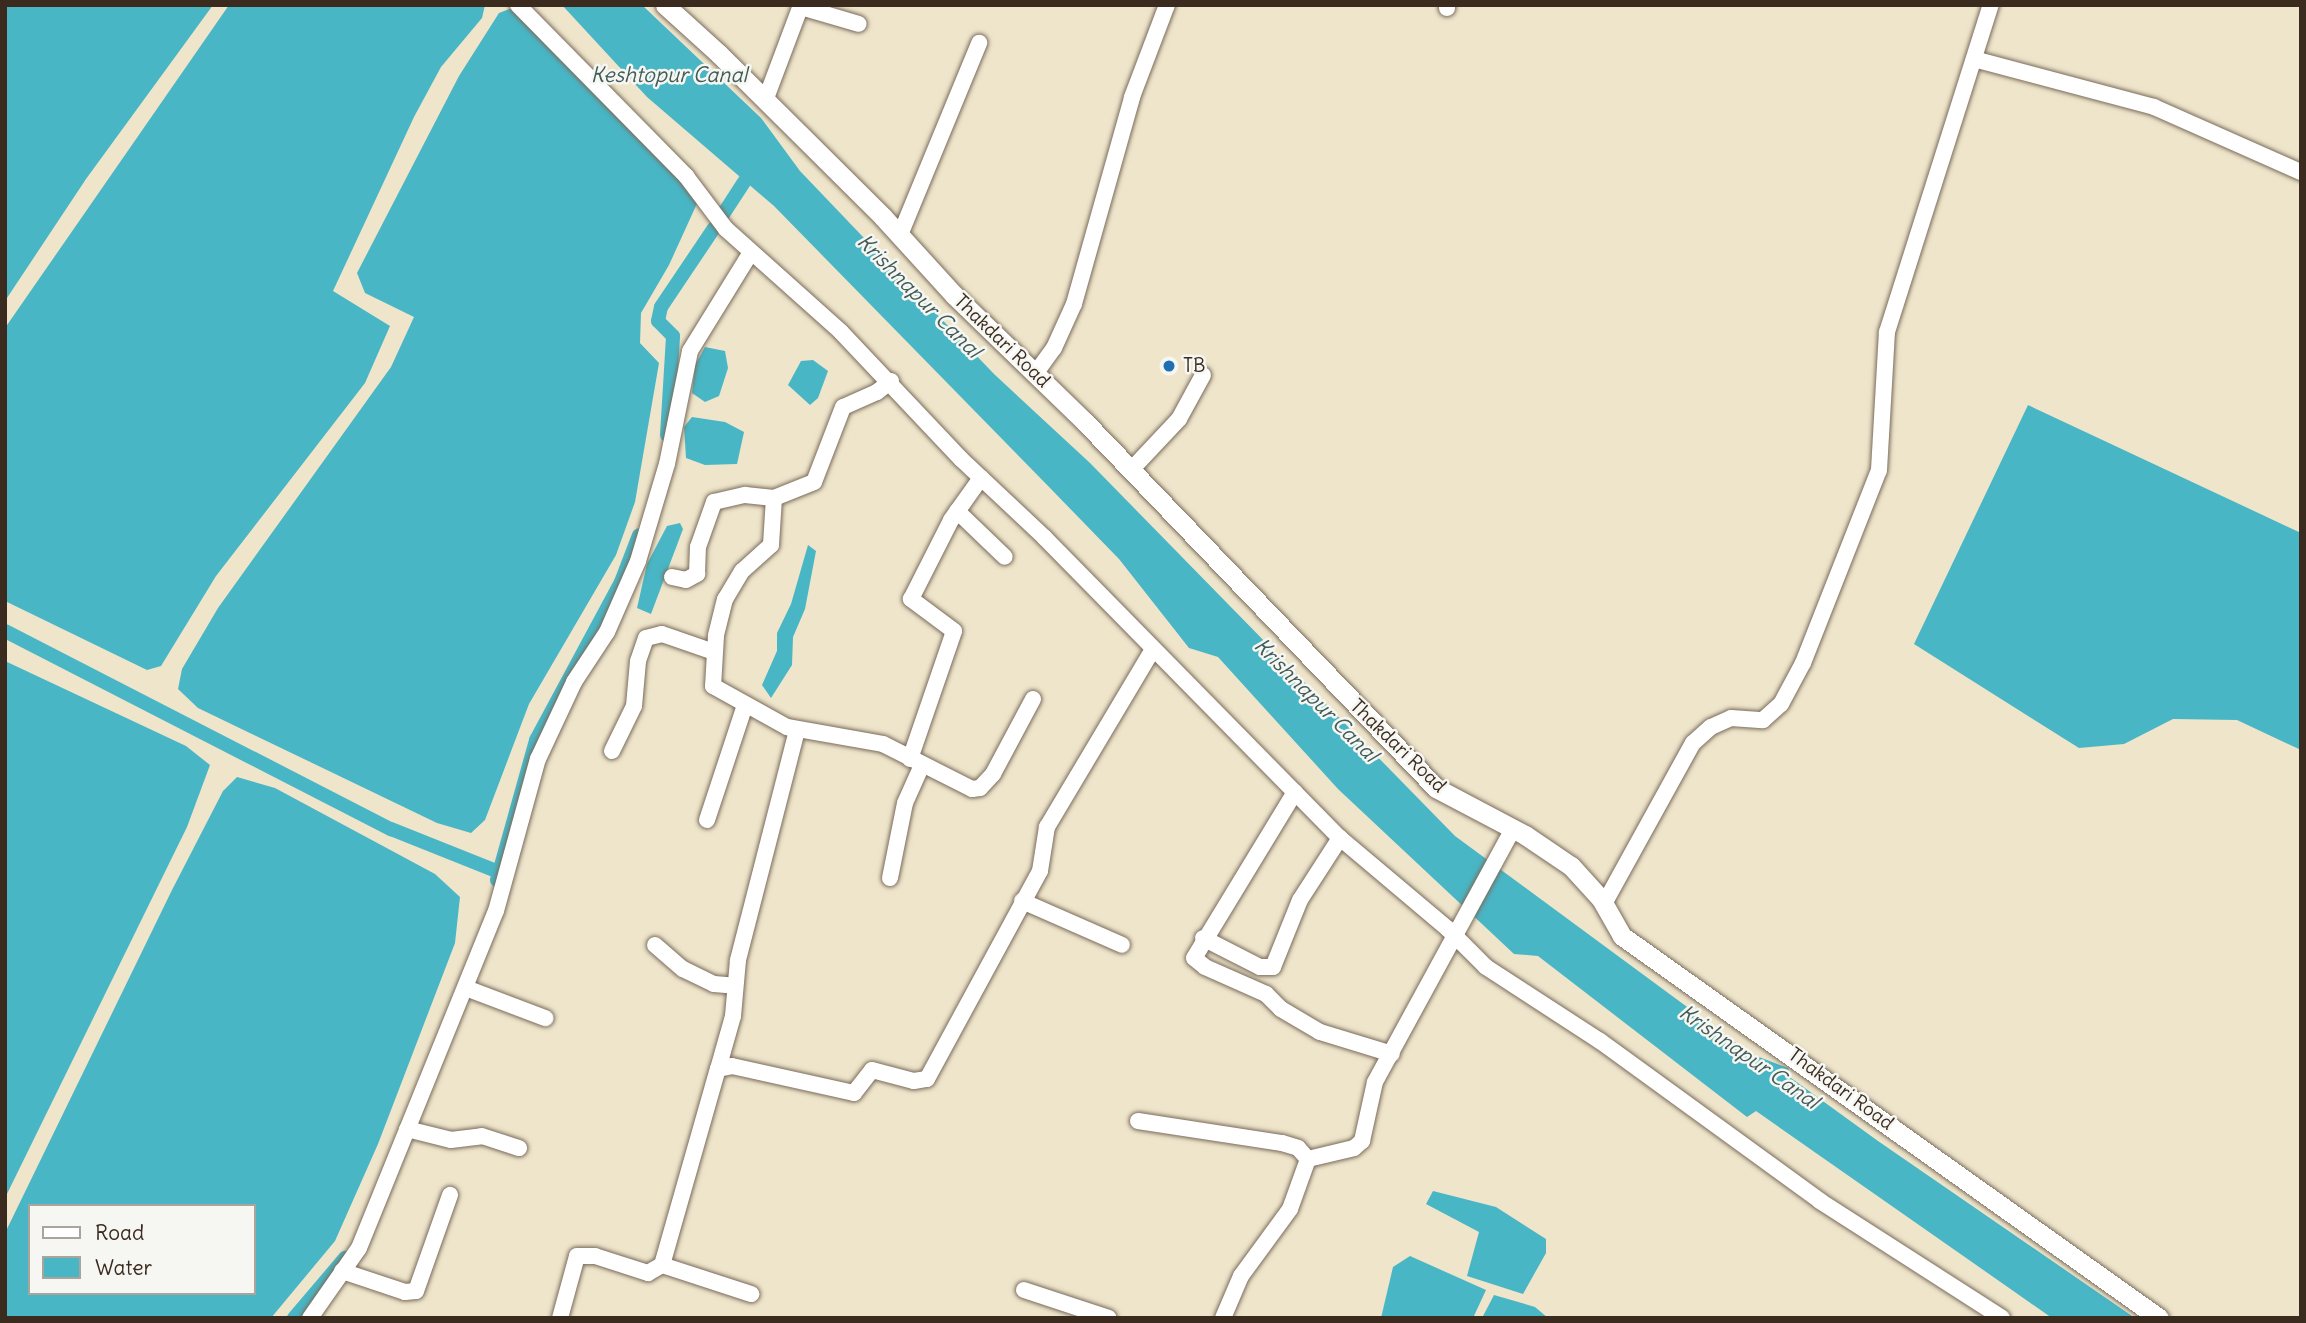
<!DOCTYPE html>
<html>
<head>
<meta charset="utf-8">
<style>
	body { margin:0 }
	#map { position:relative; width:2306px; height:1323px; overflow:hidden; background:#eee5cb; font-family:Delius,sans-serif }
	div>[style] { position:absolute }
	.water>* { inset:0; background:#49b6c5 }
	.canal>* { height:14px; margin:-7px; padding:0 7px; transform-origin:7px; border-radius:7px; background:#49b6c5 }
	.roads { filter:drop-shadow(0 0 2px #7a6b5b) drop-shadow(0 0 2px #7a6b5b) }
	.minor>* { height:16px; margin:-8px; padding:0 8px; transform-origin:8px; border-radius:8px; background:#fff }
	.tertiary>* { height:19px; margin:-9.5px; padding:0 9.5px; transform-origin:9.5px; border-radius:9.5px; background:#fff }
	.dots>* { width:19px; height:19px; translate:-50% -50%; box-sizing:border-box; border:4px solid #f6f6f2; border-radius:50% }
	span { translate:-50% -50%; white-space:nowrap; text-align:center; line-height:1.15; -webkit-text-stroke:5px #f6f6f2; paint-order:stroke }
	.street-label { font-size:19px; color:#3b2a1e }
	.poi-label { font-size:19px; color:#3b2a1e }
	.left { translate:0 -50%; text-align:left }
	.water-label { font-size:21px; color:#405b58; font-style:italic }
	.frame { position:absolute; inset:0; border:7px solid #3b2a1e; pointer-events:none }
	.legend { position:absolute; left:28px; top:1204px; width:228px; height:91px; box-sizing:border-box; background:#f6f6f2; border:2px solid #aba49d; margin:0; padding:9px 12px; list-style:none; font-size:21px; color:#3b2a1e }
	.legend li { display:flex; align-items:center; gap:14px; height:35px }
	.legend b { width:35px; border:2px solid #aba49d }
</style>
</head>
<body>
<div id="map">
	<div class="water">
		<i style="clip-path:polygon(5px 5px,213px 5px,86px 179px,5px 301px)"></i>
		<i style="clip-path:polygon(229px 5px,485px 5px,482px 18px,441px 67px,414px 117px,333px 291px,390px 326px,365px 383px,216px 576px,161px 666px,147px 670px,5px 601px,5px 328px)"></i>
		<i style="clip-path:polygon(562px 5px,642px 5px,761px 118px,800px 171px,994px 374px,1090px 463px,1455px 836px,1751px 1054px,1788px 1068px,1791px 1078px,1878px 1141px,2135px 1318px,2052px 1318px,1756px 1111px,1747px 1117px,1538px 956px,1514px 954px,1338px 789px,1218px 657px,1189px 648px,1119px 559px,1051px 489px,774px 206px,647px 97px)"></i>
		<i style="clip-path:polygon(512px 8px,700px 197px,669px 265px,641px 313px,640px 343px,659px 363px,635px 502px,616px 555px,529px 704px,485px 820px,471px 833px,437px 823px,198px 708px,178px 689px,182px 669px,218px 608px,391px 367px,414px 317px,365px 293px,357px 273px,459px 76px,499px 13px)"></i>
		<i style="clip-path:polygon(705px 347px,725px 351px,728px 368px,719px 396px,705px 402px,692px 393px,695px 365px)"></i>
		<i style="clip-path:polygon(813px 360px,828px 371px,818px 398px,810px 405px,788px 385px,801px 361px)"></i>
		<i style="clip-path:polygon(2028px 405px,2301px 533px,2301px 750px,2237px 720px,2173px 719px,2124px 744px,2079px 748px,1914px 644px)"></i>
		<i style="clip-path:polygon(692px 417px,725px 422px,744px 432px,737px 464px,705px 465px,686px 458px,684px 427px)"></i>
		<i style="clip-path:polygon(680px 523px,683px 529px,651px 614px,637px 608px,647px 564px,667px 526px)"></i>
		<i style="clip-path:polygon(808px 545px,816px 551px,805px 609px,793px 637px,792px 665px,771px 698px,762px 685px,777px 651px,777px 633px,791px 604px)"></i>
		<i style="clip-path:polygon(5px 661px,186px 746px,210px 765px,187px 827px,5px 1198px)"></i>
		<i style="clip-path:polygon(evenodd,237px 777px,275px 788px,435px 874px,460px 897px,455px 943px,378px 1144px,335px 1241px,271px 1318px,5px 1318px,5px 1233px,172px 890px,223px 791px,237px 777px,30px 1206px,254px 1206px,254px 1293px,30px 1293px,30px 1206px)"></i>
		<i style="clip-path:polygon(1433px 1191px,1496px 1207px,1546px 1239px,1546px 1253px,1523px 1294px,1467px 1276px,1479px 1232px,1426px 1204px)"></i>
		<i style="clip-path:polygon(1410px 1256px,1486px 1290px,1473px 1318px,1381px 1318px,1393px 1267px)"></i>
		<i style="clip-path:polygon(1494px 1295px,1535px 1307px,1548px 1318px,1482px 1318px)"></i>
	</div>
	<div class="canal">
		<i style="left:720px;top:219px;width:44px;rotate:-57deg"></i>
		<i style="left:667px;top:435px;width:99px;rotate:-86.5deg"></i>
		<i style="left:673px;top:336px;width:21px;rotate:-135deg"></i>
		<i style="left:658px;top:321px;width:14px;rotate:-78deg"></i>
		<i style="left:661px;top:307px;width:95px;rotate:-56.1deg"></i>
		<i style="left:5px;top:631px;width:434px;rotate:27.2deg"></i>
		<i style="left:391px;top:829px;width:116px;rotate:21.7deg"></i>
		<i style="left:497px;top:880px;width:145px;rotate:-74.4deg"></i>
		<i style="left:536px;top:740px;width:179px;rotate:-61.7deg"></i>
		<i style="left:621px;top:582px;width:50px;rotate:-69deg"></i>
		<i style="left:294px;top:1318px;width:79px;rotate:-49.6deg"></i>
	</div>
	<div class="roads">
		<div class="minor">
			<i style="left:518px;top:5px;width:240px;rotate:45.5deg"></i>
			<i style="left:686px;top:176px;width:66px;rotate:53deg"></i>
			<i style="left:726px;top:229px;width:154px;rotate:41.8deg"></i>
			<i style="left:841px;top:332px;width:175px;rotate:46.6deg"></i>
			<i style="left:961px;top:459px;width:115px;rotate:43.2deg"></i>
			<i style="left:1045px;top:538px;width:421px;rotate:45.5deg"></i>
			<i style="left:1340px;top:838px;width:141px;rotate:40.1deg"></i>
			<i style="left:1448px;top:929px;width:54px;rotate:45deg"></i>
			<i style="left:1486px;top:967px;width:136px;rotate:33deg"></i>
			<i style="left:1600px;top:1041px;width:272px;rotate:36deg"></i>
			<i style="left:1820px;top:1201px;width:216px;rotate:32.7deg"></i>
			<i style="left:801px;top:7px;width:60px;rotate:16.3deg"></i>
			<i style="left:1447px;top:8px;width:3px;rotate:-90deg"></i>
			<i style="left:1974px;top:59px;width:186px;rotate:14.9deg"></i>
			<i style="left:2154px;top:107px;width:161px;rotate:23.9deg"></i>
			<i style="left:765px;top:101px;width:103px;rotate:-69.4deg"></i>
			<i style="left:900px;top:235px;width:208px;rotate:-67.6deg"></i>
			<i style="left:1035px;top:374px;width:32px;rotate:-54deg"></i>
			<i style="left:1054px;top:348px;width:48px;rotate:-65.6deg"></i>
			<i style="left:1074px;top:304px;width:215px;rotate:-74.3deg"></i>
			<i style="left:1132px;top:97px;width:98px;rotate:-69.2deg"></i>
			<i style="left:891px;top:381px;width:18px;rotate:142deg"></i>
			<i style="left:877px;top:392px;width:37px;rotate:156deg"></i>
			<i style="left:843px;top:407px;width:80px;rotate:111.1deg"></i>
			<i style="left:814px;top:482px;width:43px;rotate:158.2deg"></i>
			<i style="left:774px;top:498px;width:47px;rotate:93.7deg"></i>
			<i style="left:771px;top:545px;width:39px;rotate:138deg"></i>
			<i style="left:742px;top:571px;width:33px;rotate:121deg"></i>
			<i style="left:725px;top:599px;width:38px;rotate:104deg"></i>
			<i style="left:716px;top:636px;width:50px;rotate:93.4deg"></i>
			<i style="left:713px;top:686px;width:85px;rotate:29deg"></i>
			<i style="left:787px;top:727px;width:97px;rotate:10deg"></i>
			<i style="left:883px;top:744px;width:100px;rotate:26.8deg"></i>
			<i style="left:972px;top:789px;width:8px;rotate:-7deg"></i>
			<i style="left:980px;top:788px;width:19px;rotate:-47deg"></i>
			<i style="left:993px;top:774px;width:85px;rotate:-61.9deg"></i>
			<i style="left:1131px;top:470px;width:70px;rotate:-46.7deg"></i>
			<i style="left:1179px;top:419px;width:50px;rotate:-61.4deg"></i>
			<i style="left:957px;top:511px;width:66px;rotate:43.8deg"></i>
			<i style="left:672px;top:577px;width:14px;rotate:12deg"></i>
			<i style="left:686px;top:580px;width:13px;rotate:-29deg"></i>
			<i style="left:697px;top:574px;width:27px;rotate:-88deg"></i>
			<i style="left:698px;top:547px;width:48px;rotate:-70.4deg"></i>
			<i style="left:714px;top:502px;width:32px;rotate:-13deg"></i>
			<i style="left:745px;top:495px;width:29px;rotate:6deg"></i>
			<i style="left:612px;top:751px;width:50px;rotate:-63.9deg"></i>
			<i style="left:634px;top:706px;width:45px;rotate:-84.9deg"></i>
			<i style="left:638px;top:661px;width:24px;rotate:-71deg"></i>
			<i style="left:646px;top:638px;width:16px;rotate:-14deg"></i>
			<i style="left:662px;top:634px;width:55px;rotate:19.1deg"></i>
			<i style="left:910px;top:759px;width:135px;rotate:-71deg"></i>
			<i style="left:954px;top:631px;width:54px;rotate:-143.3deg"></i>
			<i style="left:911px;top:599px;width:89px;rotate:-63.1deg"></i>
			<i style="left:951px;top:520px;width:52px;rotate:-54.5deg"></i>
			<i style="left:1295px;top:792px;width:194px;rotate:121.3deg"></i>
			<i style="left:1194px;top:958px;width:14px;rotate:39deg"></i>
			<i style="left:1205px;top:967px;width:67px;rotate:23.9deg"></i>
			<i style="left:1266px;top:994px;width:21px;rotate:45deg"></i>
			<i style="left:1281px;top:1009px;width:45px;rotate:30.5deg"></i>
			<i style="left:1320px;top:1032px;width:75px;rotate:17deg"></i>
			<i style="left:707px;top:820px;width:121px;rotate:-71.7deg"></i>
			<i style="left:890px;top:878px;width:76px;rotate:-78.7deg"></i>
			<i style="left:905px;top:803px;width:42px;rotate:-65.9deg"></i>
			<i style="left:1022px;top:901px;width:109px;rotate:23.7deg"></i>
			<i style="left:1604px;top:904px;width:184px;rotate:-61.1deg"></i>
			<i style="left:1693px;top:743px;width:24px;rotate:-42deg"></i>
			<i style="left:1711px;top:727px;width:22px;rotate:-24deg"></i>
			<i style="left:1731px;top:718px;width:32px;rotate:4deg"></i>
			<i style="left:1763px;top:720px;width:24px;rotate:-42deg"></i>
			<i style="left:1781px;top:704px;width:47px;rotate:-61.8deg"></i>
			<i style="left:1803px;top:663px;width:207px;rotate:-68.5deg"></i>
			<i style="left:1879px;top:470px;width:138px;rotate:-86.7deg"></i>
			<i style="left:1887px;top:332px;width:343px;rotate:-72.4deg"></i>
			<i style="left:1203px;top:938px;width:64px;rotate:27deg"></i>
			<i style="left:1260px;top:967px;width:13px"></i>
			<i style="left:1273px;top:967px;width:72px;rotate:-68.1deg"></i>
			<i style="left:1300px;top:900px;width:74px;rotate:-57.2deg"></i>
			<i style="left:655px;top:945px;width:37px;rotate:41deg"></i>
			<i style="left:683px;top:969px;width:34px;rotate:26deg"></i>
			<i style="left:714px;top:984px;width:21px;rotate:5deg"></i>
			<i style="left:466px;top:988px;width:85px;rotate:20.8deg"></i>
			<i style="left:718px;top:1069px;width:55px;rotate:-74.2deg"></i>
			<i style="left:733px;top:1016px;width:56px;rotate:-84.9deg"></i>
			<i style="left:738px;top:960px;width:236px;rotate:-75.6deg"></i>
			<i style="left:1138px;top:1121px;width:146px;rotate:8.7deg"></i>
			<i style="left:1282px;top:1143px;width:17px;rotate:17deg"></i>
			<i style="left:1298px;top:1148px;width:15px;rotate:48deg"></i>
			<i style="left:407px;top:1129px;width:45px;rotate:14deg"></i>
			<i style="left:451px;top:1140px;width:31px;rotate:-7deg"></i>
			<i style="left:482px;top:1136px;width:39px;rotate:18deg"></i>
			<i style="left:662px;top:1265px;width:94px;rotate:18deg"></i>
			<i style="left:342px;top:1271px;width:66px;rotate:18.4deg"></i>
			<i style="left:405px;top:1292px;width:11px;rotate:-5deg"></i>
			<i style="left:416px;top:1291px;width:102px;rotate:-70.5deg"></i>
			<i style="left:1024px;top:1290px;width:89px;rotate:18.2deg"></i>
			<i style="left:310px;top:1318px;width:85px;rotate:-55deg"></i>
			<i style="left:359px;top:1248px;width:364px;rotate:-67.9deg"></i>
			<i style="left:496px;top:911px;width:158px;rotate:-74.6deg"></i>
			<i style="left:538px;top:759px;width:85px;rotate:-64.9deg"></i>
			<i style="left:574px;top:682px;width:60px;rotate:-56.6deg"></i>
			<i style="left:607px;top:632px;width:77px;rotate:-66.4deg"></i>
			<i style="left:638px;top:561px;width:101px;rotate:-73.4deg"></i>
			<i style="left:667px;top:464px;width:115px;rotate:-78.5deg"></i>
			<i style="left:690px;top:351px;width:114px;rotate:-58.3deg"></i>
			<i style="left:560px;top:1318px;width:64px;rotate:-74.7deg"></i>
			<i style="left:577px;top:1256px;width:18px"></i>
			<i style="left:595px;top:1256px;width:56px;rotate:17.8deg"></i>
			<i style="left:648px;top:1273px;width:16px;rotate:-30deg"></i>
			<i style="left:662px;top:1265px;width:204px;rotate:-74.1deg"></i>
			<i style="left:718px;top:1069px;width:14px;rotate:-12deg"></i>
			<i style="left:732px;top:1066px;width:125px;rotate:12.5deg"></i>
			<i style="left:854px;top:1093px;width:29px;rotate:-52deg"></i>
			<i style="left:872px;top:1070px;width:43px;rotate:14.7deg"></i>
			<i style="left:914px;top:1081px;width:13px;rotate:-9deg"></i>
			<i style="left:927px;top:1079px;width:237px;rotate:-61.5deg"></i>
			<i style="left:1040px;top:871px;width:45px;rotate:-81deg"></i>
			<i style="left:1047px;top:827px;width:207px;rotate:-59.2deg"></i>
			<i style="left:1223px;top:1318px;width:46px;rotate:-66.8deg"></i>
			<i style="left:1241px;top:1276px;width:83px;rotate:-53.8deg"></i>
			<i style="left:1290px;top:1209px;width:53px;rotate:-70.2deg"></i>
			<i style="left:1308px;top:1159px;width:47px;rotate:-13.4deg"></i>
			<i style="left:1354px;top:1148px;width:11px;rotate:-41deg"></i>
			<i style="left:1362px;top:1141px;width:60px;rotate:-77.6deg"></i>
			<i style="left:1375px;top:1082px;width:288px;rotate:-61.4deg"></i>
		</div>
		<div class="tertiary">
			<i style="left:665px;top:5px;width:73px;rotate:42.2deg"></i>
			<i style="left:719px;top:54px;width:231px;rotate:44.8deg"></i>
			<i style="left:883px;top:217px;width:105px;rotate:47.7deg"></i>
			<i style="left:954px;top:295px;width:182px;rotate:44.1deg"></i>
			<i style="left:1085px;top:422px;width:507px;rotate:46.2deg"></i>
			<i style="left:1436px;top:788px;width:101px;rotate:27.8deg"></i>
			<i style="left:1525px;top:835px;width:55px;rotate:34deg"></i>
			<i style="left:1571px;top:866px;width:45px;rotate:47.7deg"></i>
			<i style="left:1601px;top:899px;width:43px;rotate:60.4deg"></i>
			<i style="left:1622px;top:936px;width:659px;rotate:35.43deg"></i>
		</div>
	</div>
	<div class="dots">
		<i style="left:1169px;top:366px;background:#1f6fb2"></i>
	</div>
	<div class="street-label">
		<span style="left:1002px;top:341px;rotate:44deg">Thakdari Road</span>
		<span style="left:1398px;top:746px;rotate:44deg">Thakdari Road</span>
		<span style="left:1841px;top:1089px;rotate:36deg">Thakdari Road</span>
	</div>
	<div class="poi-label">
		<span class="left" style="left:1183px;top:366px">TB</span>
	</div>
	<div class="water-label">
		<span style="left:669px;top:75px">Keshtopur Canal</span>
		<span style="left:919px;top:296px;rotate:45deg">Krishnapur Canal</span>
		<span style="left:1316px;top:700px;rotate:45deg">Krishnapur Canal</span>
		<span style="left:1749px;top:1057px;rotate:35deg">Krishnapur Canal</span>
	</div>
	<div class="frame"></div>
	<ul class="legend">
	<li><b style="height:9px;background:#fff"></b>Road</li>
	<li><b style="height:19px;background:#49b6c5"></b>Water</li>
	</ul>
</div>
</body>
</html>
